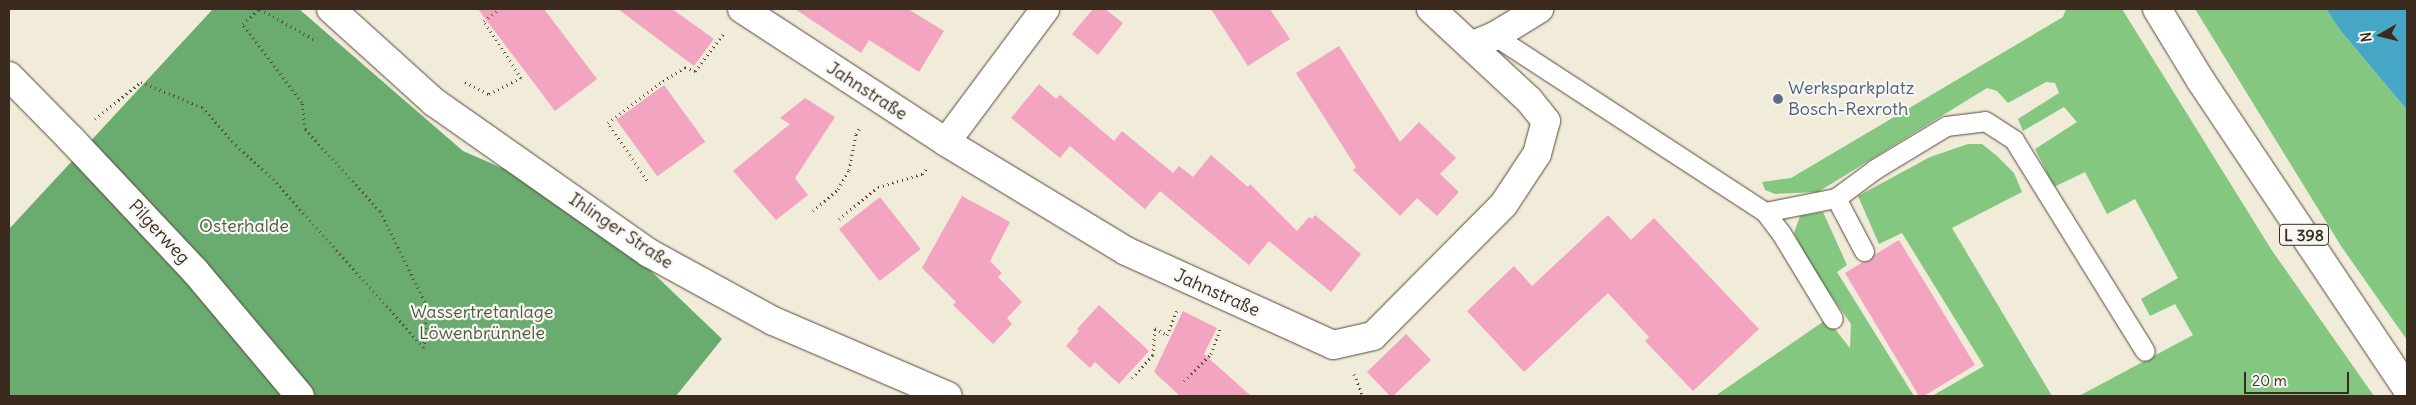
<!DOCTYPE html>
<html>
<head>
<meta charset="utf-8">
<style>
	body { margin:0 }
	#map { position:relative; width:2416px; height:405px; overflow:hidden; background:#f1ebd9; font-family:Delius,sans-serif }
	div>[style] { position:absolute }
	.green>* { inset:0; background:#83c781 }
	.forest>* { inset:0; background:#6aac6f }
	.water>* { inset:0; background:#45a7c5 }
	.building>* { inset:0; background:#f2a4c0; transform-origin:0 0 }
	.path>* { height:3px; margin-top:-1.5px; transform-origin:0; background:repeating-linear-gradient(90deg,#56473a 0 1px,transparent 0 5px) }
	.roads { filter:drop-shadow(0 0 1px #56473a) drop-shadow(0 0 1px #56473a) }
	.lane>* { height:19px; margin:-9.5px; padding:0 9.5px; transform-origin:9.5px; border-radius:9.5px; background:#fff }
	.street>* { height:28px; margin:-14px; padding:0 14px; transform-origin:14px; border-radius:14px; background:#fff }
	.primary>* { height:28px; margin:-14px; padding:0 14px; transform-origin:14px; border-radius:14px; background:#fff }
	.dots>* { width:14px; height:14px; translate:-50% -50%; box-sizing:border-box; border:2px solid #f6f6f2; border-radius:50% }
	span { translate:-50% -50%; white-space:nowrap; text-align:center; line-height:1.15; -webkit-text-stroke:4.5px #f6f6f2; paint-order:stroke }
	.shield-label span { padding:1px 4px; background:#f6f6f2; border:1px solid; border-radius:4px; -webkit-text-stroke-width:0 }
	.shield-label { font-size:16px; color:#3b2a1e; font-weight:700 }
	.service-label { font-size:18px; color:#4e5e75 }
	.left { translate:0 -50%; text-align:left }
	.street-label { font-size:18px; color:#3b2a1e }
	.park-label { font-size:18px; color:#51593c }
	.frame { position:absolute; inset:0; border:10px solid #3b2a1e; pointer-events:none }
	.north { position:absolute; left:2356px; top:10px; width:50px; height:50px; -webkit-text-stroke:4px #f6f6f2; paint-order:stroke; rotate:262deg; font-size:14px; font-weight:700; line-height:20px; text-align:center; color:#3b2a1e }
	.north::after { content:''; display:block; margin:auto; width:18px; height:22px; background:#3b2a1e; clip-path:polygon(50% 0,100% 100%,50% 72%,0 100%) }
	.scale { position:absolute; left:2244px; top:372px; width:105px; height:22px; box-sizing:border-box; border:2px solid #3b2a1e; border-top:0; padding-left:6px; font-size:15px; line-height:18px; white-space:nowrap; color:#3b2a1e; -webkit-text-stroke:4px #f6f6f2; paint-order:stroke }
</style>
</head>
<body>
<div id="map">
	<div class="green">
		<i style="clip-path:polygon(2066px 9px,2122px 9px,2271px 249px,2374px 396px,2079px 396px,2193px 335px,2175px 304px,2150px 316px,2141px 299px,2178px 278px,2135px 199px,2107px 214px,2085px 172px,2054px 187px,2035px 149px,2077px 122px,2064px 107px,2023px 131px,2018px 119px,2059px 93px,2055px 83px,2046px 82px,2008px 103px,1997px 91px,1987px 88px,1818px 192px,1775px 194px,1765px 190px,1762px 182px,1791px 178px,2063px 17px)"></i>
		<i style="clip-path:polygon(2195px 9px,2326px 9px,2340px 30px,2407px 110px,2407px 340px,2341px 246px)"></i>
		<i style="clip-path:polygon(1968px 144px,1982px 144px,1997px 156px,2014px 173px,2022px 192px,1952px 228px,2052px 396px,1932px 396px,1984px 366px,1902px 233px,1879px 244px,1858px 196px,1930px 157px)"></i>
		<i style="clip-path:polygon(1823px 212px,1847px 265px,1837px 272px,1914px 396px,1715px 396px,1827px 319px,1850px 348px,1851px 324px,1811px 267px,1794px 233px,1800px 216px)"></i>
	</div>
	<div class="forest">
		<i style="clip-path:polygon(213px 9px,299px 9px,463px 151px,578px 201px,722px 339px,676px 396px,9px 396px,9px 229px)"></i>
	</div>
	<div class="water">
		<i style="clip-path:polygon(2326px 9px,2407px 9px,2407px 110px,2340px 30px)"></i>
	</div>
	<div class="building">
		<i style="clip-path:polygon(478px 9px,544px 9px,597px 79px,555px 111px)"></i>
		<i style="clip-path:polygon(618px 9px,672px 9px,714px 39px,694px 66px)"></i>
		<i style="clip-path:polygon(795px 9px,908px 9px,944px 31px,919px 72px,869px 40px,861px 53px)"></i>
		<i style="clip-path:polygon(1093px 9px,1105px 9px,1123px 23px,1098px 55px,1072px 34px)"></i>
		<i style="clip-path:polygon(1211px 9px,1270px 9px,1290px 39px,1248px 66px)"></i>
		<i style="clip-path:polygon(1339px 46px,1400px 142px,1419px 122px,1456px 158px,1440px 174px,1459px 192px,1437px 216px,1417px 198px,1400px 216px,1353px 170px,1356px 167px,1296px 73px)"></i>
		<i style="clip-path:polygon(1039px 84px,1056px 99px,1060px 95px,1114px 141px,1122px 131px,1173px 173px,1179px 166px,1193px 177px,1211px 155px,1248px 187px,1250px 184px,1297px 231px,1309px 217px,1312px 219px,1315px 215px,1361px 254px,1331px 292px,1269px 241px,1249px 265px,1160px 191px,1145px 209px,1070px 146px,1060px 158px,1011px 118px)"></i>
		<i style="left:664px;top:85px;width:70px;height:59px;rotate:54deg"></i>
		<i style="clip-path:polygon(805px 98px,835px 117px,795px 178px,808px 195px,776px 220px,733px 171px,790px 124px,780px 118px)"></i>
		<i style="clip-path:polygon(962px 196px,1010px 222px,990px 261px,1002px 273px,998px 277px,1022px 302px,1007px 318px,1012px 324px,993px 344px,953px 305px,956px 302px,922px 268px)"></i>
		<i style="left:880px;top:197px;width:66px;height:52px;rotate:52deg"></i>
		<i style="clip-path:polygon(1608px 215px,1631px 240px,1654px 218px,1759px 329px,1693px 391px,1645px 341px,1649px 337px,1608px 293px,1524px 372px,1467px 311px,1514px 266px,1532px 286px)"></i>
		<i style="clip-path:polygon(1899px 240px,1975px 365px,1924px 396px,1919px 396px,1845px 273px,1863px 262px,1870px 261px,1874px 255px)"></i>
		<i style="clip-path:polygon(1099px 305px,1149px 351px,1119px 384px,1095px 362px,1090px 368px,1066px 346px,1079px 331px,1077px 329px)"></i>
		<i style="clip-path:polygon(1183px 311px,1217px 328px,1204px 354px,1251px 396px,1180px 396px,1154px 372px)"></i>
		<i style="clip-path:polygon(1406px 334px,1431px 360px,1393px 396px,1390px 396px,1367px 372px)"></i>
	</div>
	<div class="path">
		<i style="left:260px;top:9px;width:63px;rotate:29.4deg"></i>
		<i style="left:465px;top:82px;width:27px;rotate:27deg"></i>
		<i style="left:489px;top:94px;width:36px;rotate:-27deg"></i>
		<i style="left:521px;top:78px;width:68px;rotate:-123deg"></i>
		<i style="left:484px;top:21px;width:20px;rotate:-37deg"></i>
		<i style="left:95px;top:119px;width:59px;rotate:-38.8deg"></i>
		<i style="left:141px;top:82px;width:66px;rotate:22.3deg"></i>
		<i style="left:202px;top:107px;width:51px;rotate:48.2deg"></i>
		<i style="left:236px;top:145px;width:50px;rotate:42.6deg"></i>
		<i style="left:273px;top:179px;width:227px;rotate:48.2deg"></i>
		<i style="left:424px;top:348px;width:42px;rotate:-85.9deg"></i>
		<i style="left:427px;top:306px;width:106px;rotate:-116.3deg"></i>
		<i style="left:380px;top:211px;width:111px;rotate:-132.4deg"></i>
		<i style="left:305px;top:129px;width:27px;rotate:-96deg"></i>
		<i style="left:302px;top:102px;width:98px;rotate:-127.1deg"></i>
		<i style="left:243px;top:24px;width:22px;rotate:-43deg"></i>
		<i style="left:647px;top:180px;width:69px;rotate:-124.4deg"></i>
		<i style="left:608px;top:123px;width:69px;rotate:-37.4deg"></i>
		<i style="left:663px;top:81px;width:26px;rotate:-32deg"></i>
		<i style="left:685px;top:67px;width:11px;rotate:22deg"></i>
		<i style="left:695px;top:71px;width:48px;rotate:-52.7deg"></i>
		<i style="left:813px;top:211px;width:33px;rotate:-41deg"></i>
		<i style="left:838px;top:189px;width:22px;rotate:-60deg"></i>
		<i style="left:849px;top:170px;width:37px;rotate:-79deg"></i>
		<i style="left:856px;top:134px;width:9px;rotate:-58deg"></i>
		<i style="left:839px;top:219px;width:50px;rotate:-39.4deg"></i>
		<i style="left:878px;top:187px;width:46px;rotate:-16.5deg"></i>
		<i style="left:922px;top:174px;width:8px;rotate:-50deg"></i>
		<i style="left:1354px;top:374px;width:24px;rotate:68deg"></i>
		<i style="left:1132px;top:378px;width:31px;rotate:-48deg"></i>
		<i style="left:1153px;top:355px;width:27px;rotate:-86deg"></i>
		<i style="left:1155px;top:328px;width:14px;rotate:30deg"></i>
		<i style="left:1167px;top:335px;width:29px;rotate:-68deg"></i>
		<i style="left:1184px;top:381px;width:38px;rotate:-45deg"></i>
		<i style="left:1211px;top:354px;width:27px;rotate:-70deg"></i>
	</div>
	<div class="roads">
		<div class="lane">
			<i style="left:1495px;top:36px;width:322px;rotate:33.1deg"></i>
			<i style="left:1765px;top:212px;width:26px;rotate:53deg"></i>
			<i style="left:1781px;top:233px;width:100px;rotate:58.8deg"></i>
			<i style="left:1836px;top:198px;width:60px;rotate:62.2deg"></i>
			<i style="left:1765px;top:212px;width:72px;rotate:-11.2deg"></i>
			<i style="left:1836px;top:198px;width:49px;rotate:-36.6deg"></i>
			<i style="left:1875px;top:169px;width:83px;rotate:-31.2deg"></i>
			<i style="left:1946px;top:126px;width:39px;rotate:-7deg"></i>
			<i style="left:1985px;top:121px;width:35px;rotate:33deg"></i>
			<i style="left:2014px;top:140px;width:248px;rotate:58.2deg"></i>
		</div>
		<div class="street">
			<i style="left:331px;top:9px;width:139px;rotate:42.1deg"></i>
			<i style="left:434px;top:102px;width:263px;rotate:35.1deg"></i>
			<i style="left:649px;top:253px;width:141px;rotate:28.7deg"></i>
			<i style="left:773px;top:321px;width:190px;rotate:23.2deg"></i>
			<i style="left:742px;top:9px;width:244px;rotate:33.1deg"></i>
			<i style="left:946px;top:142px;width:210px;rotate:31.2deg"></i>
			<i style="left:1126px;top:251px;width:227px;rotate:24.4deg"></i>
			<i style="left:1333px;top:345px;width:41px;rotate:-12.7deg"></i>
			<i style="left:1373px;top:336px;width:186px;rotate:-45.2deg"></i>
			<i style="left:1504px;top:204px;width:60px;rotate:-56.6deg"></i>
			<i style="left:1537px;top:154px;width:34px;rotate:-75deg"></i>
			<i style="left:1546px;top:121px;width:27px;rotate:-129deg"></i>
			<i style="left:1529px;top:100px;width:134px;rotate:-137.1deg"></i>
			<i style="left:1471px;top:46px;width:26px;rotate:-23deg"></i>
			<i style="left:1495px;top:36px;width:52px;rotate:-31.5deg"></i>
			<i style="left:9px;top:76px;width:88px;rotate:45.5deg"></i>
			<i style="left:71px;top:139px;width:181px;rotate:46.8deg"></i>
			<i style="left:195px;top:271px;width:163px;rotate:50deg"></i>
			<i style="left:946px;top:142px;width:166px;rotate:-53.3deg"></i>
		</div>
		<div class="primary">
			<i style="left:2157px;top:9px;width:84px;rotate:58.6deg"></i>
			<i style="left:2201px;top:81px;width:371px;rotate:56.2deg"></i>
		</div>
	</div>
	<div class="dots">
		<i style="left:1778px;top:99px;background:#5c6f8a"></i>
	</div>
	<div class="shield-label">
		<span style="left:2304px;top:235px">L 398</span>
	</div>
	<div class="service-label">
		<span class="left" style="left:1788px;top:99px">Werksparkplatz<br>Bosch-Rexroth</span>
	</div>
	<div class="street-label">
		<span style="left:867px;top:91px;rotate:33deg">Jahnstraße</span>
		<span style="left:621px;top:231px;rotate:34deg">Ihlinger Straße</span>
		<span style="left:159px;top:232px;rotate:47deg">Pilgerweg</span>
		<span style="left:1217px;top:293px;rotate:24deg">Jahnstraße</span>
	</div>
	<div class="park-label">
		<span style="left:244px;top:226px">Osterhalde</span>
		<span style="left:482px;top:323px">Wassertretanlage<br>Löwenbrünnele</span>
	</div>
	<div class="frame"></div>
	<div class="north">N</div>
	<div class="scale">20 m</div>
</div>
</body>
</html>
